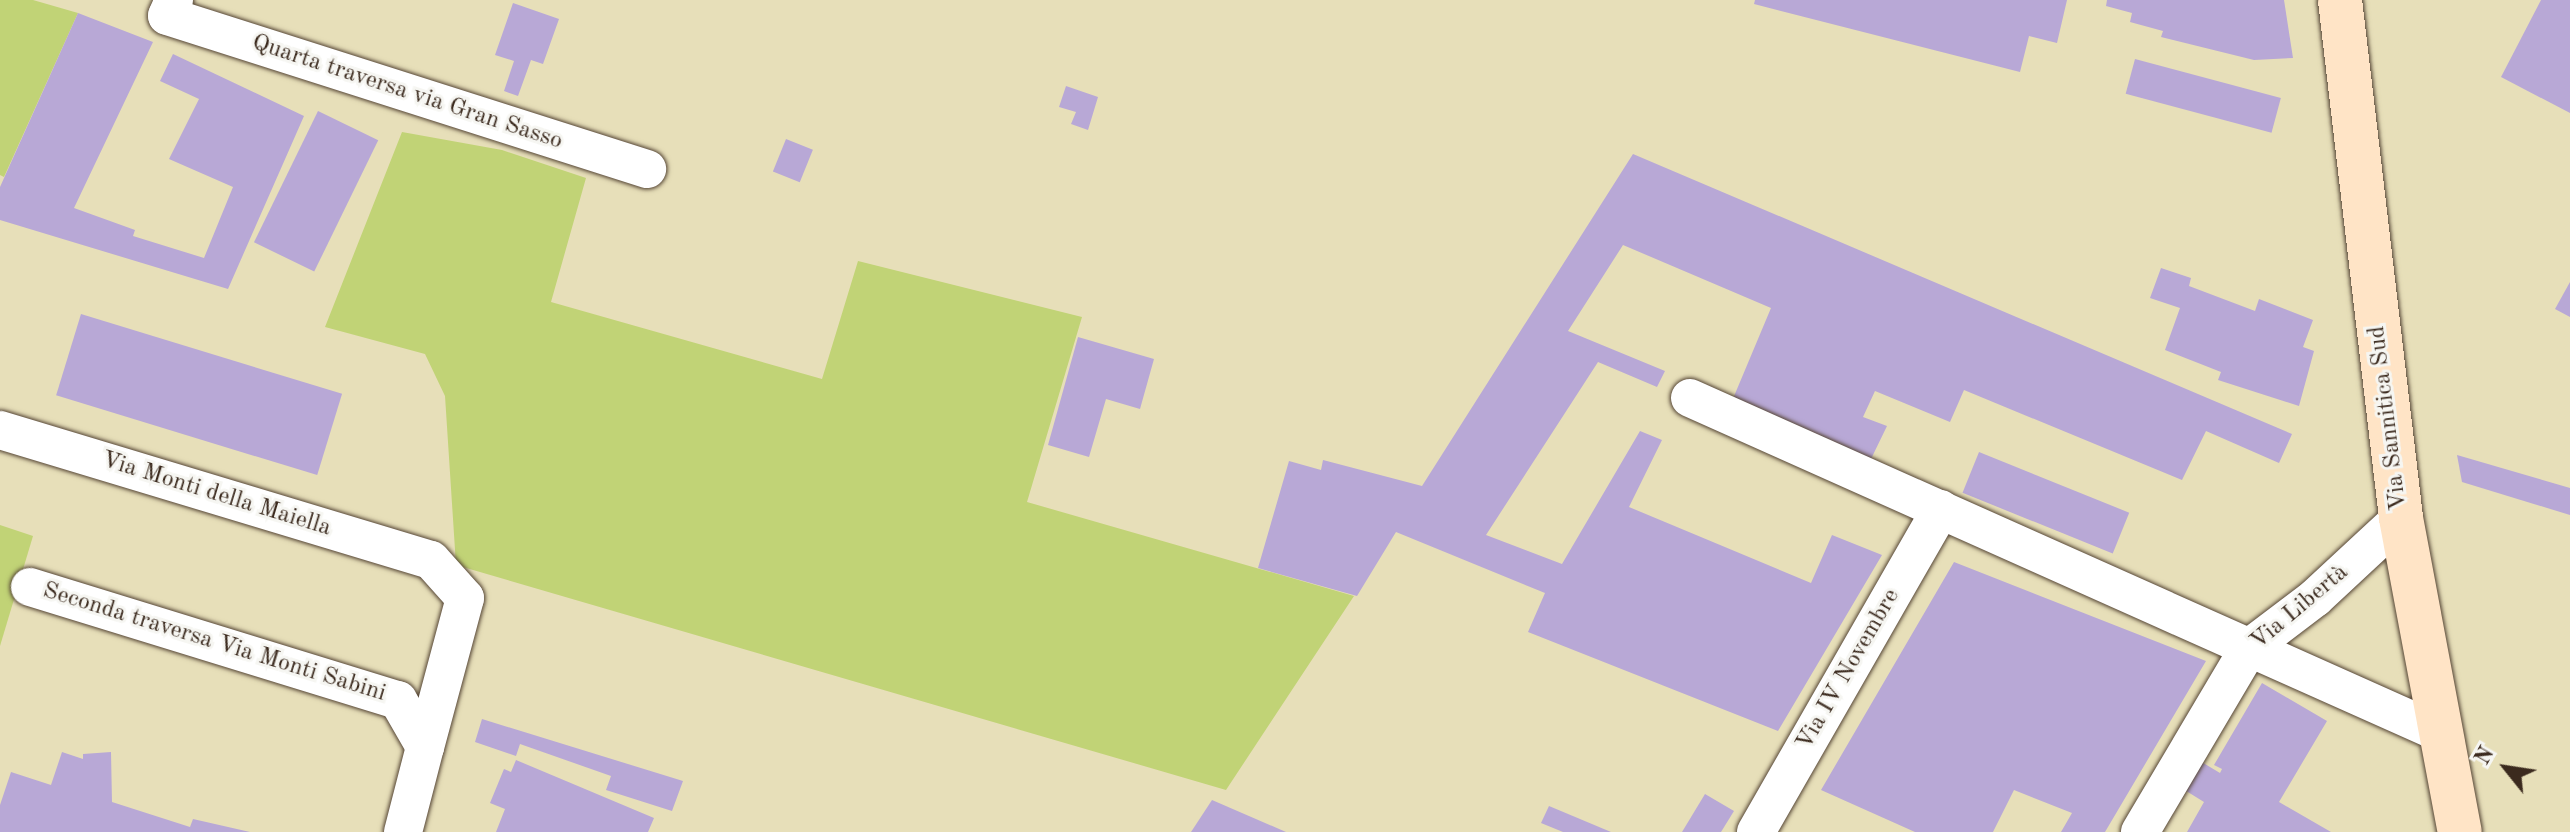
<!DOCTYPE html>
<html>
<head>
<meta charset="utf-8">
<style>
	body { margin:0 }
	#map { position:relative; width:2570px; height:832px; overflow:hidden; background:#e7dfb9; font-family:"Old Standard TT",serif }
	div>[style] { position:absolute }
	.green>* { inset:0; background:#c1d376 }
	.building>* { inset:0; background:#b8a8d6; transform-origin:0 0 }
	.roads { filter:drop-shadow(0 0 2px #554535) drop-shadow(0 0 2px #554535) }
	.street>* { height:38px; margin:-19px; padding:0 19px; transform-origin:19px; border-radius:19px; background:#fff }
	.secondary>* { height:44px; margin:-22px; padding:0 22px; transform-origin:22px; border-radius:22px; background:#ffe4c6 }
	span { translate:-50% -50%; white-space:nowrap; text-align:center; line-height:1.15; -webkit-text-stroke:6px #f6f6f2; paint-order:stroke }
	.street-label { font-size:24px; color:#3b2a1e }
	.north { position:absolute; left:2466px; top:728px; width:80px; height:80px; -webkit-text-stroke:6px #f6f6f2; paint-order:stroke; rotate:300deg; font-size:22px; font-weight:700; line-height:32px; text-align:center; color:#3b2a1e }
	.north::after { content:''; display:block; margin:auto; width:28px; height:36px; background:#3b2a1e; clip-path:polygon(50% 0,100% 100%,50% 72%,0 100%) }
</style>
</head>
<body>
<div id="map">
	<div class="green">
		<i style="clip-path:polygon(0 0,33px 0,78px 13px,4px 177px,0 175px)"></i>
		<i style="clip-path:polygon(402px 132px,502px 150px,586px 178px,551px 302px,822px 379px,858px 261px,1082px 317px,1027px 502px,1354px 596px,1226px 790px,456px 565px,445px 396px,425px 354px,325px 327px)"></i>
		<i style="clip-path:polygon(0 525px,33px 536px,0 646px)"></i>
	</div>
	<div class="building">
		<i style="clip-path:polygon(1755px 0,2067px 0,2057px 43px,2029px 36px,2020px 72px,1754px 4px)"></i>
		<i style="clip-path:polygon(2107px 0,2284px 0,2293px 58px,2254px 60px,2161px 37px,2163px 31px,2130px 22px,2132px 13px,2106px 6px)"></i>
		<i style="clip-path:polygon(2541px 0,2570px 0,2570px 113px,2501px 77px)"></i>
		<i style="clip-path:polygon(513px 3px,559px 19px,543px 64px,531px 60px,518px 96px,504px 91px,514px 61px,495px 55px)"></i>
		<i style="clip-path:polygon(78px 13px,153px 42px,74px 208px,135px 230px,133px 236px,204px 258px,233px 187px,169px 159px,199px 99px,160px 81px,173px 54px,304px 116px,228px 289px,0 220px,0 187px)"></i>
		<i style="left:2135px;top:59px;width:151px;height:36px;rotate:15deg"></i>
		<i style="clip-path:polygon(1066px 86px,1098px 97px,1088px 130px,1071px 124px,1076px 112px,1059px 107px)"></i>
		<i style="left:318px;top:111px;width:67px;height:146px;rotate:26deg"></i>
		<i style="left:786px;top:139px;width:29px;height:35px;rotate:22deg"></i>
		<i style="clip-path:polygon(1633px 154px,2292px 434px,2279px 463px,2206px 431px,2182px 480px,1964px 390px,1950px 422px,1875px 391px,1863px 417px,1887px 426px,1871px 459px,1732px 401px,1771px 308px,1623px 245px,1568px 331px,1665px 371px,1657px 387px,1598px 362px,1486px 535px,1562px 564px,1640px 431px,1662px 440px,1629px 507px,1811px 583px,1832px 535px,1882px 555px,1778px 731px,1528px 632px,1545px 593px,1396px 532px,1357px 596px,1258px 568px,1289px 461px,1321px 470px,1323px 460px,1422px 486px)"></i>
		<i style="clip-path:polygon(2161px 268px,2191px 278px,2189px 286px,2255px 311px,2259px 299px,2313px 320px,2303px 347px,2314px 351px,2299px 406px,2218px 380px,2221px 372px,2165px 350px,2180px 308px,2150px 298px)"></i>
		<i style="clip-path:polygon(2570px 282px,2570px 317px,2555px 309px)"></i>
		<i style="left:81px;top:314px;width:273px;height:85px;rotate:17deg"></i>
		<i style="clip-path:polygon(1078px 337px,1154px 359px,1140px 409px,1106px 399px,1089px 457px,1048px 445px)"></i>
		<i style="left:1979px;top:452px;width:162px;height:44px;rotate:22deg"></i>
		<i style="clip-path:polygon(2457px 455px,2570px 488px,2570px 515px,2462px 482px)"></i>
		<i style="clip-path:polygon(1954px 562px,2206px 661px,2105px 832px,2061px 832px,2072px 813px,2014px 790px,1993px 832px,1915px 832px,1821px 790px)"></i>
		<i style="clip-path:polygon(2262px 683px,2327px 721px,2279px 802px,2331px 832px,2187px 832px,2204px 802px,2183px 789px,2200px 761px,2220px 773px,2222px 769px,2214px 765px)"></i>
		<i style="clip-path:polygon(482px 719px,683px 781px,672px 811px,606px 790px,611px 776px,520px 744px,516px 756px,475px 742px)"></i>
		<i style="clip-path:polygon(62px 752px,83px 759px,83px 754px,111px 752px,112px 802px,190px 827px,193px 819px,250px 832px,0 832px,0 805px,11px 772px,51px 785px)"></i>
		<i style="clip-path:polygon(516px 760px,654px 818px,648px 832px,496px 832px,505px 809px,490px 803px,504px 769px,511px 772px)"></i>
		<i style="clip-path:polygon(1705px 794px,1734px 811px,1721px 832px,1682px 832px)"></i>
		<i style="clip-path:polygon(1212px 800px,1286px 832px,1191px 832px)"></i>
		<i style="clip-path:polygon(1549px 806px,1611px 832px,1563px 832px,1541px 823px)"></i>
	</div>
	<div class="roads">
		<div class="street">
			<i style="left:174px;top:0;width:17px;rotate:114deg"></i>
			<i style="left:167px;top:16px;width:504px;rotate:17.68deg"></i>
			<i style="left:1690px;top:398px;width:819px;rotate:24.06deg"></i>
			<i style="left:0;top:430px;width:450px;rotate:16.8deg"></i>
			<i style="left:431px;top:560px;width:51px;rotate:48.2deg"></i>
			<i style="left:465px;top:598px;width:154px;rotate:105deg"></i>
			<i style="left:30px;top:587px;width:385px;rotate:17.1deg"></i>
			<i style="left:398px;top:700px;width:54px;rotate:60.1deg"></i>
			<i style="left:425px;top:747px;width:88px;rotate:104.5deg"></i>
			<i style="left:1756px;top:832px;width:372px;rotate:-60.2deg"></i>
			<i style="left:2140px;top:832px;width:214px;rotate:-59.4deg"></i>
			<i style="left:2249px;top:648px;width:83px;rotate:-37.1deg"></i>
			<i style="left:2315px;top:598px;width:117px;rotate:-42.9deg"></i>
		</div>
		<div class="secondary">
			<i style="left:2340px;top:0;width:522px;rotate:83.28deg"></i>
			<i style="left:2401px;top:518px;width:319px;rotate:79.4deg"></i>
		</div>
	</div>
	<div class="street-label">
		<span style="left:407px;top:93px;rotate:18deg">Quarta traversa via Gran Sasso</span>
		<span style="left:2389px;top:418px;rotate:-97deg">Via Sannitica Sud</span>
		<span style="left:216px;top:495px;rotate:17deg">Via Monti della Maiella</span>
		<span style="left:2300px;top:608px;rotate:-40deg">Via Libertà</span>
		<span style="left:214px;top:643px;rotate:17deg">Seconda traversa Via Monti Sabini</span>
		<span style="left:1849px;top:670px;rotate:-60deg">Via IV Novembre</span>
	</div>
	<div class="north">N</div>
</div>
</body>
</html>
